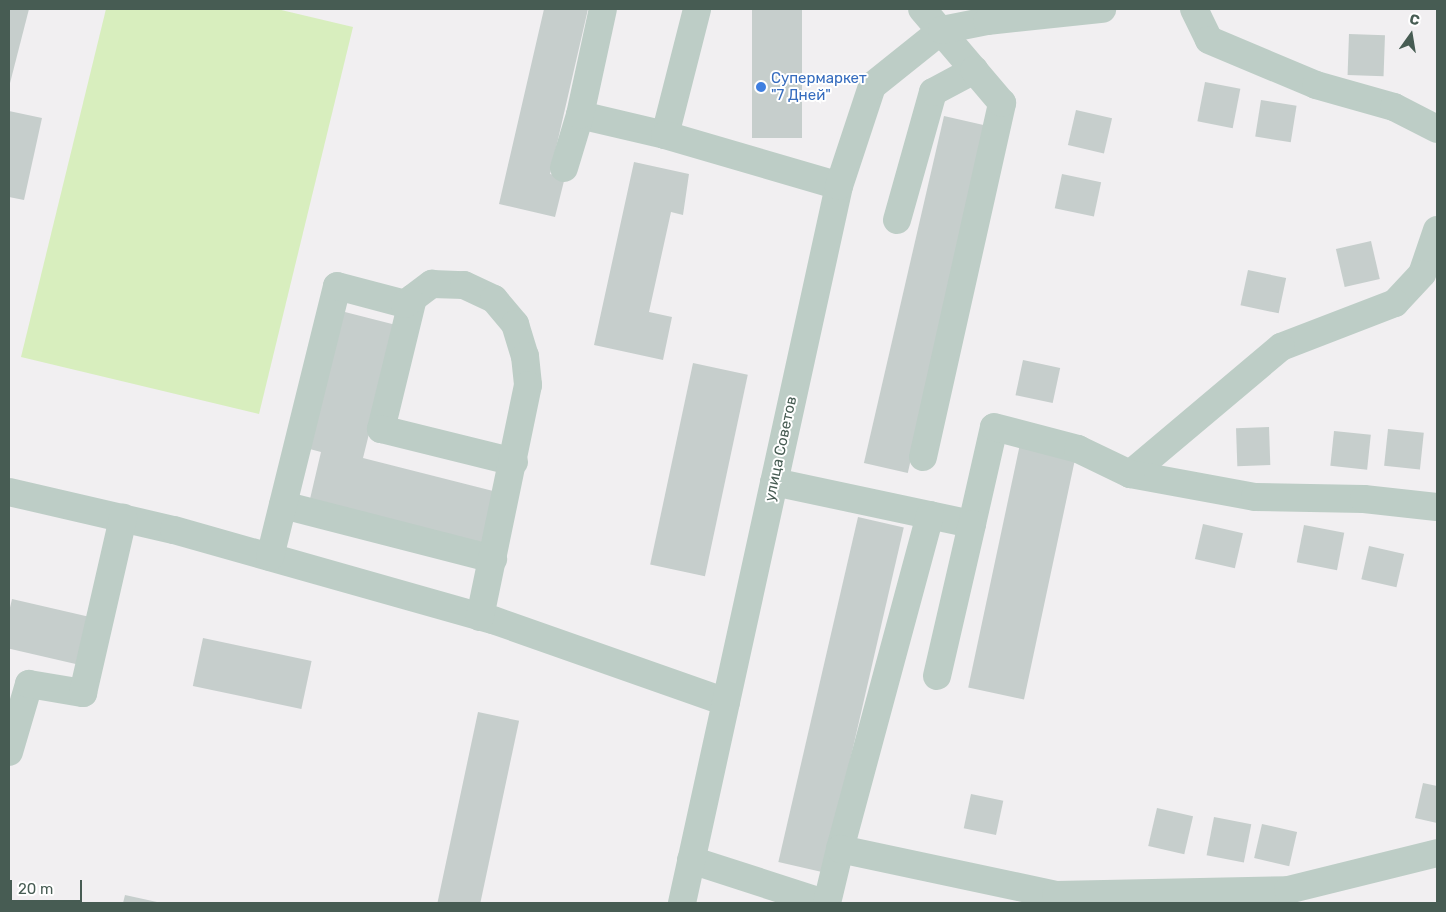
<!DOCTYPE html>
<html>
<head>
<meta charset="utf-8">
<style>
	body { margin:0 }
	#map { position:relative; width:1446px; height:912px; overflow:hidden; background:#f1eff1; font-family:Rubik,sans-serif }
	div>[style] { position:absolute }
	.green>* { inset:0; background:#d8eebe }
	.building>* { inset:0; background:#c6cecc; transform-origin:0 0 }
	.minor>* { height:28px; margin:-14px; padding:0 14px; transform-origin:14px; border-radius:14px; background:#bdcdc6 }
	.dots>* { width:14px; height:14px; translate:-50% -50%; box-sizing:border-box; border:2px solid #fff; border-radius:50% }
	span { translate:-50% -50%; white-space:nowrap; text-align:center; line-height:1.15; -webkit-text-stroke:4px #fff; paint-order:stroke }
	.shop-label { font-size:15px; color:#366cbe }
	.left { translate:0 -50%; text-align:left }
	.street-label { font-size:15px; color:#475c53 }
	.frame { position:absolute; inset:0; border:10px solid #475c53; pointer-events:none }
	.north { position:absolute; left:1386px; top:10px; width:50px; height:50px; -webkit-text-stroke:4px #fff; paint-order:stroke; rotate:13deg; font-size:14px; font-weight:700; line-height:20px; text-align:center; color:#475c53 }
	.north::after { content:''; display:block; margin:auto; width:18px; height:22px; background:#475c53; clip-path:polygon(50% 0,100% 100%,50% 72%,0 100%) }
	.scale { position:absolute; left:10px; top:880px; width:72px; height:22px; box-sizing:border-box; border:2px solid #475c53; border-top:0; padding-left:6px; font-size:15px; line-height:18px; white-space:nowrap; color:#475c53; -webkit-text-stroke:4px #fff; paint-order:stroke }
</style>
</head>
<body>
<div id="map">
	<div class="green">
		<i style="clip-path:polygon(106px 9px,277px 9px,353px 27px,259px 414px,21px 357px)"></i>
	</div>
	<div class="building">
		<i style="clip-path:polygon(9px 9px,29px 9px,9px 87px)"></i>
		<i style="clip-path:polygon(544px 9px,588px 9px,550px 174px,565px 177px,555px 217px,499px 204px)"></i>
		<i style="left:752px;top:9px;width:50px;height:129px"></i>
		<i style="left:1349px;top:34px;width:36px;height:41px;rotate:2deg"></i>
		<i style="left:1205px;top:82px;width:36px;height:40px;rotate:11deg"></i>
		<i style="left:1261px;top:100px;width:36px;height:37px;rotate:9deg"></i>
		<i style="left:1076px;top:110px;width:37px;height:36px;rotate:13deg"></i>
		<i style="clip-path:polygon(9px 111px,42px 118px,24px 200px,9px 197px)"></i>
		<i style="left:944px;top:116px;width:45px;height:356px;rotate:13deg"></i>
		<i style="clip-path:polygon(634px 162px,689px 174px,683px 215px,671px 212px,649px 312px,672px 317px,663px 360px,594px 345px)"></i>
		<i style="left:1062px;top:174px;width:40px;height:35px;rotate:12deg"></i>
		<i style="left:1371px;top:241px;width:39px;height:36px;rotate:77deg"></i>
		<i style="left:1248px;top:270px;width:39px;height:36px;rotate:12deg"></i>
		<i style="clip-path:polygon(341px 311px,396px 325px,363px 458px,501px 493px,488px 544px,310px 499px,321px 452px,306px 448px)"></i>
		<i style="left:1023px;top:360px;width:38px;height:36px;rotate:12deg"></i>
		<i style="left:693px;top:363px;width:56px;height:206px;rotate:12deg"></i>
		<i style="left:1269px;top:427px;width:38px;height:33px;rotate:88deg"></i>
		<i style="left:1388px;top:429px;width:36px;height:37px;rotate:6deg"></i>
		<i style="left:1334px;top:431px;width:37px;height:35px;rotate:6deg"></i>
		<i style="left:1020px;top:444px;width:57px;height:249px;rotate:12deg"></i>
		<i style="left:858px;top:517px;width:47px;height:354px;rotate:13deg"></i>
		<i style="left:1203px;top:524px;width:41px;height:36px;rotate:13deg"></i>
		<i style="left:1304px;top:525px;width:41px;height:38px;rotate:11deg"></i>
		<i style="left:1369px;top:546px;width:36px;height:34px;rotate:13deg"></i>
		<i style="left:12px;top:599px;width:80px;height:49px;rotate:13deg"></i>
		<i style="left:203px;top:638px;width:111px;height:49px;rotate:12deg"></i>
		<i style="left:478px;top:712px;width:42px;height:196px;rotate:12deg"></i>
		<i style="clip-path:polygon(1423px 783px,1437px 786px,1437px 823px,1415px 818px)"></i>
		<i style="left:971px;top:794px;width:33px;height:35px;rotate:12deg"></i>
		<i style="left:1157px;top:808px;width:37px;height:39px;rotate:13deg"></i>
		<i style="left:1214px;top:817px;width:38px;height:39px;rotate:11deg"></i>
		<i style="left:1262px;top:824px;width:36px;height:35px;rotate:13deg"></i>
		<i style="clip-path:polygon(125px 895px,157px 902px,157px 903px,123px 903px)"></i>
	</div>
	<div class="minor">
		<i style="left:1194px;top:9px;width:34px;rotate:64deg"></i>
		<i style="left:1209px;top:40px;width:116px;rotate:22.8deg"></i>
		<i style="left:1316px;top:85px;width:81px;rotate:15.8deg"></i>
		<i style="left:1394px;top:107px;width:48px;rotate:27.1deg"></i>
		<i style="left:580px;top:115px;width:87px;rotate:13.2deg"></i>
		<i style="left:665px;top:135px;width:130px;rotate:-75.7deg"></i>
		<i style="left:665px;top:135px;width:181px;rotate:16.3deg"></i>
		<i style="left:564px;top:168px;width:55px;rotate:-73.2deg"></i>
		<i style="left:580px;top:115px;width:108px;rotate:-77.8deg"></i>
		<i style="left:897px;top:220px;width:133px;rotate:-74.3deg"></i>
		<i style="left:933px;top:92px;width:47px;rotate:-28.2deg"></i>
		<i style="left:974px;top:70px;width:80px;rotate:-130.4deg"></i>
		<i style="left:1437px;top:230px;width:46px;rotate:108.8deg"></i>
		<i style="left:1422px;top:274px;width:40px;rotate:133deg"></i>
		<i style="left:1395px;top:303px;width:122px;rotate:158.9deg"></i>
		<i style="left:1281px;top:347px;width:197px;rotate:139.9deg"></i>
		<i style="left:1130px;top:474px;width:127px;rotate:10.4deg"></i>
		<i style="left:1255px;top:497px;width:109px;rotate:1.1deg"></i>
		<i style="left:1364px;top:499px;width:73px;rotate:6.3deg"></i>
		<i style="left:413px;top:298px;width:135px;rotate:103.7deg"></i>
		<i style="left:381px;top:429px;width:137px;rotate:13.9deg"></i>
		<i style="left:923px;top:457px;width:363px;rotate:-77.4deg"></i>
		<i style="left:1002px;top:103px;width:43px;rotate:-130.3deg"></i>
		<i style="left:774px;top:482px;width:202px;rotate:12deg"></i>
		<i style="left:972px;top:524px;width:99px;rotate:-77.2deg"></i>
		<i style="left:994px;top:427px;width:87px;rotate:14.7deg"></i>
		<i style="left:1078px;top:449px;width:58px;rotate:25.7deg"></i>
		<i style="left:9px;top:492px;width:169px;rotate:13deg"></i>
		<i style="left:174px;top:530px;width:331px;rotate:15.8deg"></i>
		<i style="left:493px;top:620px;width:247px;rotate:19.4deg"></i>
		<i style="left:283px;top:505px;width:217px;rotate:14.4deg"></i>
		<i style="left:270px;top:557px;width:279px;rotate:-76.1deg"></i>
		<i style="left:337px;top:286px;width:70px;rotate:14.8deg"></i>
		<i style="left:405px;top:304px;width:34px;rotate:-37deg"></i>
		<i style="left:432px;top:284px;width:32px;rotate:2deg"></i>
		<i style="left:464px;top:285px;width:33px;rotate:25deg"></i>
		<i style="left:494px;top:299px;width:33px;rotate:50deg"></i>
		<i style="left:515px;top:324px;width:34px;rotate:73deg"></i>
		<i style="left:525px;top:356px;width:29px;rotate:84deg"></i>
		<i style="left:528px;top:385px;width:237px;rotate:101.7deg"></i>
		<i style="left:937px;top:676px;width:156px;rotate:-77deg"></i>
		<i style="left:9px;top:752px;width:71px;rotate:-73.6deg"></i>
		<i style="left:29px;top:684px;width:55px;rotate:9.5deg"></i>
		<i style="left:83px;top:693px;width:180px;rotate:-77.1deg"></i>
		<i style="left:840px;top:849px;width:346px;rotate:-74.9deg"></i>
		<i style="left:691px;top:860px;width:140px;rotate:17.9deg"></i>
		<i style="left:682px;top:903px;width:734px;rotate:-77.65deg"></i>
		<i style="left:839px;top:186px;width:105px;rotate:-71.7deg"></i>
		<i style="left:872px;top:86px;width:90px;rotate:-38.7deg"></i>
		<i style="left:942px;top:30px;width:46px;rotate:-11.3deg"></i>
		<i style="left:987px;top:21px;width:116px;rotate:-6deg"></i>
		<i style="left:827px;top:903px;width:56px;rotate:-76.5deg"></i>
		<i style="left:840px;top:849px;width:221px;rotate:12deg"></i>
		<i style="left:1056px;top:895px;width:232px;rotate:-1.2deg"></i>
		<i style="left:1288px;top:890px;width:154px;rotate:-13.9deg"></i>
	</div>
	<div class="dots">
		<i style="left:761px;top:87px;background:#3f7fe0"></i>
	</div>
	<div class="shop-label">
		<span class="left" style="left:771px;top:87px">Супермаркет<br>"7 Дней"</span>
	</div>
	<div class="street-label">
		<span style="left:781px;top:449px;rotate:-78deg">улица Советов</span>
	</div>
	<div class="frame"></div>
	<div class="north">С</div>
	<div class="scale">20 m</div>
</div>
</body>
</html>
